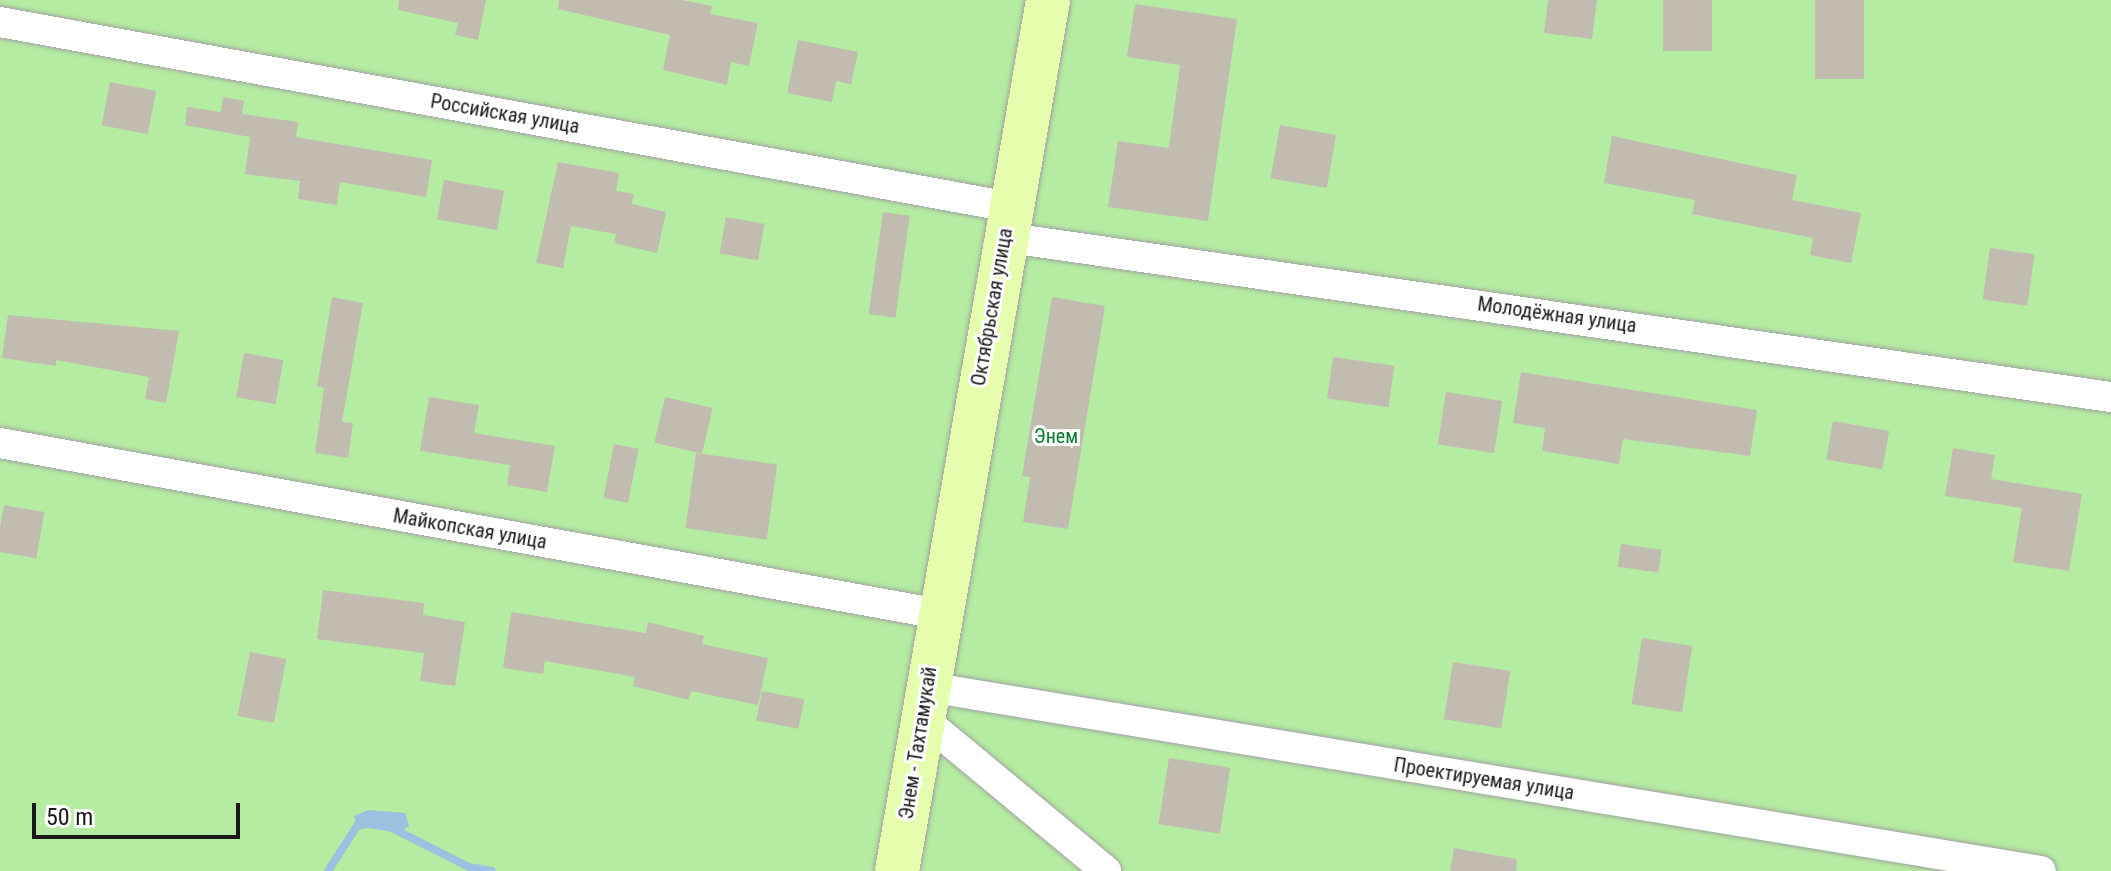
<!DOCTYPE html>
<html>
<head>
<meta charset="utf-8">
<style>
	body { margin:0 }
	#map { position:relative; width:2111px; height:871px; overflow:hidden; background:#eeecdf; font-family:"Roboto Condensed",sans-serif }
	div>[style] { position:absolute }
	.grass>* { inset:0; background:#b4eca1; transform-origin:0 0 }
	.water>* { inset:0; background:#9cc0df }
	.stream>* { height:8px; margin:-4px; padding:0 4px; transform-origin:4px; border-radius:4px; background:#9cc0df }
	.building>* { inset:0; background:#c2bcb0; transform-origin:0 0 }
	.roads { filter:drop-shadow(0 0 2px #a2a2a2) drop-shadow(0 0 2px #a2a2a2) }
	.street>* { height:30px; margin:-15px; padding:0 15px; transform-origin:15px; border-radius:15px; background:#fff }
	.secondary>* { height:44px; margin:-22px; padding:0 22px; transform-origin:22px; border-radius:22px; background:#e6fdae }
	span { translate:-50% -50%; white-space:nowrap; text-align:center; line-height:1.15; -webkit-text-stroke:6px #fff; paint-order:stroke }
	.street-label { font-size:20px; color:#1b1b1b }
	.park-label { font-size:20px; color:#047e2c }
	.scale { position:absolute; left:32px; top:803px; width:208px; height:36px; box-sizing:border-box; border:4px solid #1b1b1b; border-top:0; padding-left:10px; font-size:24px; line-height:28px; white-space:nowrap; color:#1b1b1b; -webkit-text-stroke:6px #fff; paint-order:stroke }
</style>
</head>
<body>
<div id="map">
	<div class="grass">
		<i style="left:0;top:0;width:2111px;height:871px"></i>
	</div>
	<div class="water">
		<i style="clip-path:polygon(368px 810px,405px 813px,409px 826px,399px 833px,357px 826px,354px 816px)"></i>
	</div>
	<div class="stream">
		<i style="left:390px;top:827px;width:89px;rotate:26.9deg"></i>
		<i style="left:469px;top:867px;width:23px;rotate:10deg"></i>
		<i style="left:328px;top:871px;width:54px;rotate:-57.2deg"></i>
		<i style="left:357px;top:826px;width:9px;rotate:-13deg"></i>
	</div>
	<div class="building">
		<i style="clip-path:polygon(399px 0,486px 0,478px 40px,455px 35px,458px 23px,398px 10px)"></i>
		<i style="clip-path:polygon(559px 0,682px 0,712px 6px,710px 14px,758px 23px,749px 66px,731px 62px,727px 85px,663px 70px,670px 35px,558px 9px)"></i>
		<i style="clip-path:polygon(1548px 0,1597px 0,1592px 39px,1544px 33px)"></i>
		<i style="left:1663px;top:0;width:49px;height:51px"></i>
		<i style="left:1815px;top:0;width:49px;height:79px"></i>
		<i style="clip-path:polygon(1135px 4px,1237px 19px,1208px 221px,1108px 207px,1118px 141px,1169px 148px,1180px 65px,1127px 57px)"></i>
		<i style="clip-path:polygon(798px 40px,858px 52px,851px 84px,836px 81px,832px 102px,787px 93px)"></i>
		<i style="left:110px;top:82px;width:47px;height:44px;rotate:11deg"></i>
		<i style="clip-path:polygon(223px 97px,244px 101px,242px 114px,298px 122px,296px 137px,432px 160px,426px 197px,340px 182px,337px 205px,298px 199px,300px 181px,245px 174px,250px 137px,185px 125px,187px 107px,221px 112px)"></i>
		<i style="left:1280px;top:125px;width:57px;height:54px;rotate:10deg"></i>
		<i style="clip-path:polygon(1612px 136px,1797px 175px,1792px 200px,1861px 213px,1851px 263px,1810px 255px,1813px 238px,1692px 214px,1695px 200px,1604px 183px)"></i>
		<i style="clip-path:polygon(558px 162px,619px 173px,616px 191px,634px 194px,632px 204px,666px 212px,657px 253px,614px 243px,616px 234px,571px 226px,563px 268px,536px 263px)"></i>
		<i style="left:444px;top:180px;width:61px;height:40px;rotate:10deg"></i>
		<i style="left:883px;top:212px;width:27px;height:103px;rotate:8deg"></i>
		<i style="left:726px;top:217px;width:39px;height:37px;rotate:10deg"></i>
		<i style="left:1990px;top:248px;width:45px;height:52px;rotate:8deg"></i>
		<i style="clip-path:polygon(332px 297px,363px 303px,342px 422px,353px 423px,348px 458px,315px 453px,324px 388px,317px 386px)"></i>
		<i style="clip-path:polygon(1052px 297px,1105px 306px,1068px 529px,1023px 522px,1030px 477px,1022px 476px)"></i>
		<i style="clip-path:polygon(8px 315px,179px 331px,166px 403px,145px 399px,149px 377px,56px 360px,56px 366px,2px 358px)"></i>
		<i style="left:244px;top:353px;width:40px;height:45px;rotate:10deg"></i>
		<i style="left:1333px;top:357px;width:62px;height:42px;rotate:8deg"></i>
		<i style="clip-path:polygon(1521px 372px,1757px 410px,1750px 456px,1623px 439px,1619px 464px,1542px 451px,1545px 428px,1513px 423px)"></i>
		<i style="left:1446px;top:392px;width:57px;height:53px;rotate:9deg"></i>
		<i style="clip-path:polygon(429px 397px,479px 405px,474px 433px,555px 446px,547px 492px,507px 485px,510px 465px,420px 451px)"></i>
		<i style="left:665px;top:397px;width:49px;height:47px;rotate:13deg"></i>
		<i style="left:1833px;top:421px;width:57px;height:39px;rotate:10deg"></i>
		<i style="left:614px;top:444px;width:25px;height:55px;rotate:11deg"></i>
		<i style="clip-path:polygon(1953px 448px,1995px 455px,1991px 479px,2082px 494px,2069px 571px,2013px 562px,2022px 508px,1945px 496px)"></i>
		<i style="left:696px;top:453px;width:82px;height:76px;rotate:8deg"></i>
		<i style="left:4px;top:505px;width:41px;height:47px;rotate:10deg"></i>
		<i style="left:1621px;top:544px;width:41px;height:23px;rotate:8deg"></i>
		<i style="clip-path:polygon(323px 590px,424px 603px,423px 615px,465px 622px,455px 686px,420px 681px,424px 653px,317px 639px)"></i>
		<i style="clip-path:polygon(511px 612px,646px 633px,648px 622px,704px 636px,702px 644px,768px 658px,758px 705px,691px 691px,689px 700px,633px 686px,635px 677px,545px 661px,543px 674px,503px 668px)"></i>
		<i style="left:1642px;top:638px;width:51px;height:67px;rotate:9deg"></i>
		<i style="left:250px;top:652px;width:37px;height:65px;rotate:11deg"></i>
		<i style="left:1453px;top:662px;width:58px;height:58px;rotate:9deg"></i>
		<i style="left:762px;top:691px;width:43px;height:30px;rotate:11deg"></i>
		<i style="left:1169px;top:758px;width:62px;height:67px;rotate:9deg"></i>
		<i style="clip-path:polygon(1454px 848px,1517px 859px,1516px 871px,1450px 871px)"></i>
	</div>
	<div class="roads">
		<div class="street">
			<i style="left:0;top:22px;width:1027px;rotate:10.38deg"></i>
			<i style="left:1003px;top:237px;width:1119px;rotate:8.22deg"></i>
			<i style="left:0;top:443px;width:954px;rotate:10.32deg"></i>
			<i style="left:928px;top:687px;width:1128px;rotate:9.39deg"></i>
			<i style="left:923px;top:719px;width:238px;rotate:39.7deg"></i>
		</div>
		<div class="secondary">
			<i style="left:897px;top:871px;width:884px;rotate:-80.16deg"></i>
		</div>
	</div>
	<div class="street-label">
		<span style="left:505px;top:114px;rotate:10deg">Российская улица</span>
		<span style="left:992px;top:307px;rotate:-80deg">Октябрьская улица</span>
		<span style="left:1557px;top:315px;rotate:8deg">Молодёжная улица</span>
		<span style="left:470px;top:529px;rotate:10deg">Майкопская улица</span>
		<span style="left:918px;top:743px;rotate:-81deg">Энем - Тахтамукай</span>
		<span style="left:1484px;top:779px;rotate:9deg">Проектируемая улица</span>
	</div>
	<div class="park-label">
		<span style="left:1056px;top:436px">Энем</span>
	</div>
	<div class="scale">50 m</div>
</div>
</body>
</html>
